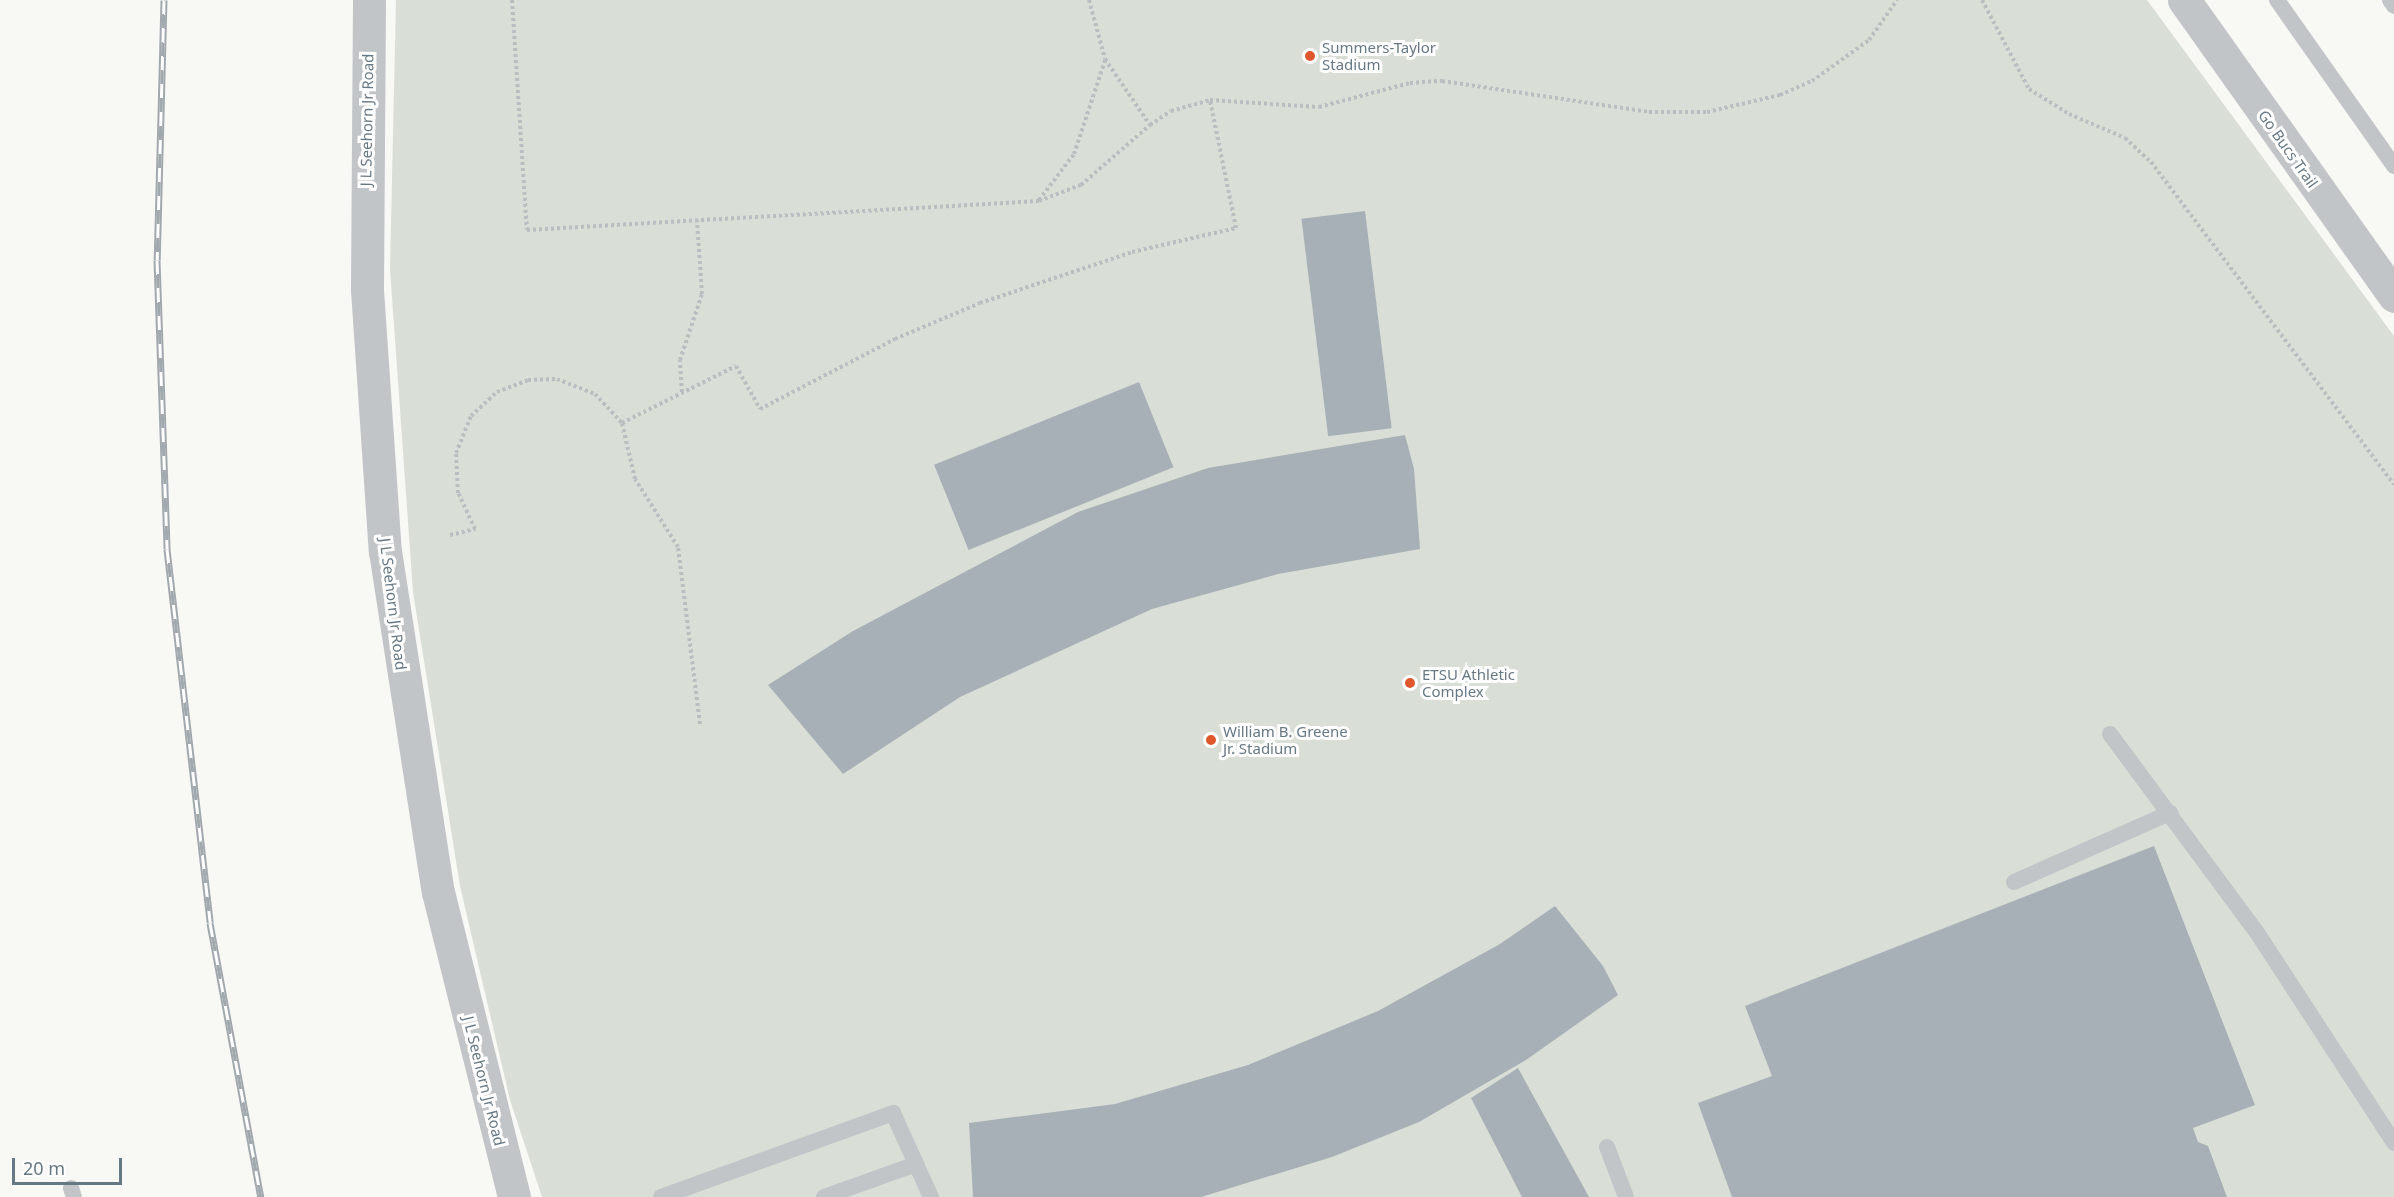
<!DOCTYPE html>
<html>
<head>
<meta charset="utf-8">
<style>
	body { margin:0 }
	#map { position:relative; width:2394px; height:1197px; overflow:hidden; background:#f8f8f5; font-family:"Noto Sans",sans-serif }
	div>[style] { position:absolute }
	.green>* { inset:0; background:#d9ded6 }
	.building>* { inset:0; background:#a7b0b6; transform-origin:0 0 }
	.path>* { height:4px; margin-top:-2px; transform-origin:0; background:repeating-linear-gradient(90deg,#bbbec0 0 3px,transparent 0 6px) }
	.lane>* { height:16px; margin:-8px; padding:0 8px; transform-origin:8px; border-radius:8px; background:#c1c5c8 }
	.street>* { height:33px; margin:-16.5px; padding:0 16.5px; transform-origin:16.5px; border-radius:16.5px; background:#c1c5c8 }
	.rail>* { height:7px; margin-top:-3.5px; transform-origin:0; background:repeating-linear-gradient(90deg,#fff 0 14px,#a2a9ae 0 28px); box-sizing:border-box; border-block:2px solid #a2a9ae }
	.dots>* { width:16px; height:16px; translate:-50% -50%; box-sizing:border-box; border:3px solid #fff; border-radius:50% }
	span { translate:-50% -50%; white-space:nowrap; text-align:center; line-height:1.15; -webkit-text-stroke:6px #fff; paint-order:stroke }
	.poi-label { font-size:15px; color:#677885 }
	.left { translate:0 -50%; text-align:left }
	.street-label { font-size:15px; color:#677885 }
	.scale { position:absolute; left:12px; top:1158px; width:110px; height:27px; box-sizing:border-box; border:3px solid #677885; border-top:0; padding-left:8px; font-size:18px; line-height:21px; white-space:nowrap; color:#677885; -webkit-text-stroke:4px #fff; paint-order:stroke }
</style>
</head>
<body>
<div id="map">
	<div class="green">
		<i style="clip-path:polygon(396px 0,2147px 0,2394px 336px,2394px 1197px,542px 1197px,510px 1100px,460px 886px,413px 592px,390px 269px)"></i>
	</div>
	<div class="building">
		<i style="left:1365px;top:211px;width:219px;height:64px;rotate:83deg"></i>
		<i style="left:1139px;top:382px;width:92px;height:221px;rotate:68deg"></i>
		<i style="clip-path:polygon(1405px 435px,1414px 469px,1420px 549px,1278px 574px,1152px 609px,960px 697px,843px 774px,768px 685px,853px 631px,1078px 512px,1208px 468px)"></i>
		<i style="clip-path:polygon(2154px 846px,2255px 1105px,2193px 1128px,2198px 1142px,2208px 1146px,2227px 1197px,1732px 1197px,1698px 1103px,1772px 1076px,1745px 1006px)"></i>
		<i style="clip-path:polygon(1555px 906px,1603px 966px,1618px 995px,1526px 1060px,1419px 1122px,1332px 1157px,1201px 1197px,973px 1197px,969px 1123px,1115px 1104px,1248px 1065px,1378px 1011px,1500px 944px)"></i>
		<i style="clip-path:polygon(1518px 1068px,1589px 1197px,1522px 1197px,1471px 1098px)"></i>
	</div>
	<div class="path">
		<i style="left:512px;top:0;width:230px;rotate:86.3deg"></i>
		<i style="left:527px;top:230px;width:513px;rotate:-3.24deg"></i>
		<i style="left:1039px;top:201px;width:45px;rotate:-20.9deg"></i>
		<i style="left:1081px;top:185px;width:91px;rotate:-41deg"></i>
		<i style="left:1089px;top:0;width:61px;rotate:74.8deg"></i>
		<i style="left:1105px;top:59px;width:80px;rotate:55.7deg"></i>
		<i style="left:1150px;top:125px;width:25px;rotate:-34deg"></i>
		<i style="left:1171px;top:111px;width:41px;rotate:-15.8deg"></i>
		<i style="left:1210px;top:100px;width:109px;rotate:3.7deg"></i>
		<i style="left:1319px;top:107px;width:94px;rotate:-14.8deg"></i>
		<i style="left:1410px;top:83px;width:32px;rotate:-4deg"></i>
		<i style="left:1442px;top:81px;width:209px;rotate:8.5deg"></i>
		<i style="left:1649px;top:112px;width:58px"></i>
		<i style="left:1707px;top:112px;width:75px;rotate:-13.1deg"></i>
		<i style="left:1780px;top:95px;width:35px;rotate:-24deg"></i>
		<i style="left:1812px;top:81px;width:70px;rotate:-35.7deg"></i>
		<i style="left:1869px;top:40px;width:49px;rotate:-55deg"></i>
		<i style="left:1982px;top:0;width:101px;rotate:62.2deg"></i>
		<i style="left:2029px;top:89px;width:47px;rotate:32deg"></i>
		<i style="left:2069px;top:114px;width:61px;rotate:23.2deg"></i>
		<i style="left:2125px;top:138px;width:35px;rotate:43deg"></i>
		<i style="left:2151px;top:162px;width:404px;rotate:53deg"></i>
		<i style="left:1039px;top:200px;width:58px;rotate:-52.7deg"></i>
		<i style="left:1074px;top:154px;width:99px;rotate:-71.7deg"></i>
		<i style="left:682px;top:392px;width:32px;rotate:-94deg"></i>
		<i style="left:680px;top:360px;width:70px;rotate:-71.6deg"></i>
		<i style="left:702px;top:294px;width:74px;rotate:-93.9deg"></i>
		<i style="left:450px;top:535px;width:26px;rotate:-13deg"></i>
		<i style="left:475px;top:529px;width:40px;rotate:-115deg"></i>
		<i style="left:458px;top:493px;width:40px;rotate:-92.9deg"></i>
		<i style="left:456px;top:453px;width:40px;rotate:-68deg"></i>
		<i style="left:471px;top:416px;width:35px;rotate:-43deg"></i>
		<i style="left:497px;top:392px;width:33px;rotate:-21deg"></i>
		<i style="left:528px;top:380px;width:29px;rotate:-2deg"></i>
		<i style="left:557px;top:379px;width:41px;rotate:21.5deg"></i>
		<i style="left:595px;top:394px;width:40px;rotate:47deg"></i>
		<i style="left:700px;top:724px;width:178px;rotate:-97.1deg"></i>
		<i style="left:678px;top:547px;width:80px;rotate:-122.3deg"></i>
		<i style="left:635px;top:479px;width:57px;rotate:-103.1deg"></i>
		<i style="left:622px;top:423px;width:127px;rotate:-26.6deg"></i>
		<i style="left:736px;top:366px;width:49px;rotate:60.8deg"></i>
		<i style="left:760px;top:409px;width:152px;rotate:-27.4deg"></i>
		<i style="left:895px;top:339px;width:92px;rotate:-23deg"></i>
		<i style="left:980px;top:303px;width:160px;rotate:-18.5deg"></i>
		<i style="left:1132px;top:252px;width:107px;rotate:-13deg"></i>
		<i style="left:1236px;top:228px;width:131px;rotate:-101.5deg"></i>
	</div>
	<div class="lane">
		<i style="left:2277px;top:0;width:203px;rotate:54.8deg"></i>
		<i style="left:2390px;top:0;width:7px;rotate:56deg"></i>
		<i style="left:2110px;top:734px;width:245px;rotate:53.5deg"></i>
		<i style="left:2256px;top:931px;width:253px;rotate:56.9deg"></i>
		<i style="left:2014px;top:882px;width:171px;rotate:-23.9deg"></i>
		<i style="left:1607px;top:1147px;width:53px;rotate:69.2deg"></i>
		<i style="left:71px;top:1188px;width:9px;rotate:72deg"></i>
		<i style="left:661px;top:1197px;width:247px;rotate:-19.9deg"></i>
		<i style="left:893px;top:1113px;width:92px;rotate:65.7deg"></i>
		<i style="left:824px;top:1197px;width:98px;rotate:-19.7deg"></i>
	</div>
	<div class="street">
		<i style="left:369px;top:0;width:290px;rotate:90.4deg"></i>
		<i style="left:367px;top:290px;width:262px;rotate:86.1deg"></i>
		<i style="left:385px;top:551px;width:345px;rotate:81.2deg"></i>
		<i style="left:438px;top:892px;width:314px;rotate:76deg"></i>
		<i style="left:2184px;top:0;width:363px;rotate:54.6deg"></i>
	</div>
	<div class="rail">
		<i style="left:164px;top:0;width:260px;rotate:91.5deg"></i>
		<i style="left:157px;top:260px;width:289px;rotate:88deg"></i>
		<i style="left:167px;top:549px;width:376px;rotate:83.4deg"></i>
		<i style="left:210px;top:923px;width:279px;rotate:79.5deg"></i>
	</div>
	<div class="dots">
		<i style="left:1310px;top:56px;background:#df582d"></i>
		<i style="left:1410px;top:683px;background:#df582d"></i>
		<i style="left:1211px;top:740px;background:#df582d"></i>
	</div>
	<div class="poi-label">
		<span class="left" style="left:1322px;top:56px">Summers-Taylor<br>Stadium</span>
		<span class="left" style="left:1422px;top:683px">ETSU Athletic<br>Complex</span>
		<span class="left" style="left:1223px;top:740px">William B. Greene<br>Jr. Stadium</span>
	</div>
	<div class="street-label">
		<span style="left:367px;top:120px;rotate:-89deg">J L Seehorn Jr Road</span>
		<span style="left:2288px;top:149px;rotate:55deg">Go Bucs Trail</span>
		<span style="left:393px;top:604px;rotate:83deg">J L Seehorn Jr Road</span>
		<span style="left:484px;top:1081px;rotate:76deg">J L Seehorn Jr Road</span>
	</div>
	<div class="scale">20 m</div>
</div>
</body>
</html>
